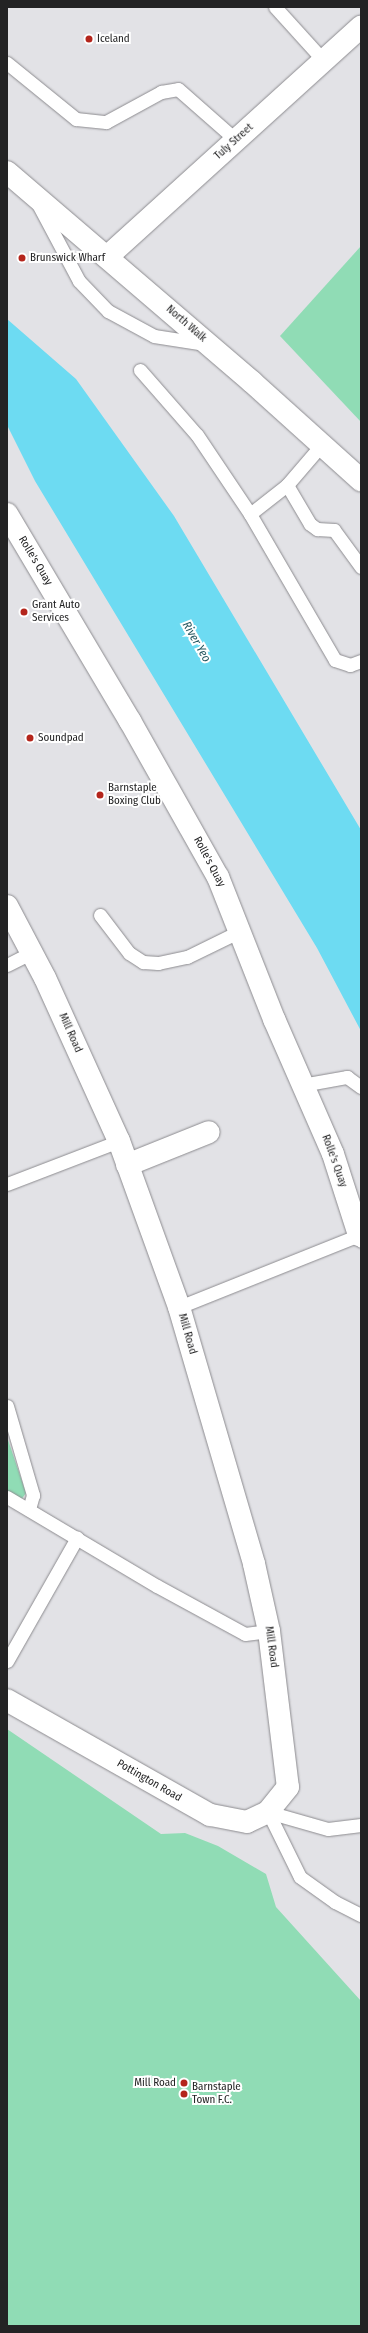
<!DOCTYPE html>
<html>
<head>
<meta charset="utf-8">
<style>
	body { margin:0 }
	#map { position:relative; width:368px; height:2333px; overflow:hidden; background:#e2e2e6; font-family:"Fira Sans Condensed",sans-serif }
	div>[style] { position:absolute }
	.green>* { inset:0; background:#90dcb5 }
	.water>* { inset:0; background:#6ddbf2 }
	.roads { filter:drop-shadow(0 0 1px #8c8b8f) drop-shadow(0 0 1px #8c8b8f) }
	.lane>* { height:13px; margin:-6.5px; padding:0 6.5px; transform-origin:6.5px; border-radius:6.5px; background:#fff }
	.street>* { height:22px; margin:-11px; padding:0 11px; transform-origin:11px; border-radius:11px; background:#fff }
	.secondary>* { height:22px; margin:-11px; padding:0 11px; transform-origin:11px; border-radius:11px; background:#fff }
	.dots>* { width:11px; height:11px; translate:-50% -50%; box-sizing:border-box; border:2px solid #fff; border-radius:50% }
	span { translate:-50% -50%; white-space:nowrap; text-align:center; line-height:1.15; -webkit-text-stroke:4px #fff; paint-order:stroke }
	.poi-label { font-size:11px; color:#232324 }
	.left { translate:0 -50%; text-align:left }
	.right { translate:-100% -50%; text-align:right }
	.street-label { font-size:11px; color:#232324 }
	.water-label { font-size:12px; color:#25565f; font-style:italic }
	.frame { position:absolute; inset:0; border:8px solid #232324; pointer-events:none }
</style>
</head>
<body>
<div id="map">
	<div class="green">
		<i style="clip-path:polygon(361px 246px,361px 422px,280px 336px)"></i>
		<i style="clip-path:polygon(7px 1437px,26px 1493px,21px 1500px,7px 1492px)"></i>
		<i style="clip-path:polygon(7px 1729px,161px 1834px,185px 1833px,218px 1846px,266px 1874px,276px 1907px,361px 2001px,361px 2326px,7px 2326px)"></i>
	</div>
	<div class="water">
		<i style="clip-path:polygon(7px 319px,76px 379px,174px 516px,361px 830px,361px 1031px,317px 948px,35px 481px,7px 425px)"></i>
	</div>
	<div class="roads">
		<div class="lane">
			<i style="left:275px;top:7px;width:73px;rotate:47.8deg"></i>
			<i style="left:7px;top:63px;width:89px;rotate:39.1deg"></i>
			<i style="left:76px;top:119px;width:30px;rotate:6deg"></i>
			<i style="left:106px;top:122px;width:63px;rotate:-28.6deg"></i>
			<i style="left:161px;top:92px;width:17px;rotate:-10deg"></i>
			<i style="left:178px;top:89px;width:77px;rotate:41.3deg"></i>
			<i style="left:38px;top:204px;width:87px;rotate:62deg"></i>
			<i style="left:79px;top:281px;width:42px;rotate:46deg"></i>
			<i style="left:108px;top:311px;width:52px;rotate:28.5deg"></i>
			<i style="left:154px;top:336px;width:52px;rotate:8.9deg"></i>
			<i style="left:140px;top:370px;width:86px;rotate:48.8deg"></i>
			<i style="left:197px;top:435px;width:95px;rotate:56.1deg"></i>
			<i style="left:250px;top:514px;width:169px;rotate:59.8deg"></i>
			<i style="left:335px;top:660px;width:16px;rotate:18deg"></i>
			<i style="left:350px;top:665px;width:12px;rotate:-20deg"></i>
			<i style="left:323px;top:443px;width:55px;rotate:130.6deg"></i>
			<i style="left:287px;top:485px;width:45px;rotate:59.5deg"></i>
			<i style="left:310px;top:524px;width:9px;rotate:36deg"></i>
			<i style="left:317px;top:529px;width:17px;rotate:3deg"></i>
			<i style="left:334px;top:530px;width:46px;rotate:53.9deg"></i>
			<i style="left:250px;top:514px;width:47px;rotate:-38.1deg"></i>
			<i style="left:100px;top:915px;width:48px;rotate:52.7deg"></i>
			<i style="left:129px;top:953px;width:17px;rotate:33deg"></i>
			<i style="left:143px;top:962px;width:15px;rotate:4deg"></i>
			<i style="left:158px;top:963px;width:30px;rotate:-12deg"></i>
			<i style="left:187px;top:957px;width:59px;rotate:-26.1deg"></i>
			<i style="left:7px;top:965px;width:29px;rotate:-27deg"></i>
			<i style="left:302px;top:1085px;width:46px;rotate:-10.1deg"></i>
			<i style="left:347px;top:1077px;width:17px;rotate:36deg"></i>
			<i style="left:7px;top:1184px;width:120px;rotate:-21deg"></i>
			<i style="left:179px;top:1307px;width:194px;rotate:-21.8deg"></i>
			<i style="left:359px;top:1235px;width:6px;rotate:72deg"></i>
			<i style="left:7px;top:1406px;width:93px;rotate:73.7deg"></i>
			<i style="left:33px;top:1495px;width:15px;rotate:106deg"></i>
			<i style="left:7px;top:1497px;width:174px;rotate:30.7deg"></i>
			<i style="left:157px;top:1586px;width:100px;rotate:28.6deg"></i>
			<i style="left:245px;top:1634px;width:24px;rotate:-7deg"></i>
			<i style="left:7px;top:1661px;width:142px;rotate:-60.4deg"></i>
			<i style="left:268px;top:1812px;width:72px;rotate:63.8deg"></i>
			<i style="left:300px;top:1877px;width:43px;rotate:35.5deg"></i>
			<i style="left:335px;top:1902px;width:29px;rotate:27deg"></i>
			<i style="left:268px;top:1812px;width:62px;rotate:15.8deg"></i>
			<i style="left:328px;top:1829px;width:33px;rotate:-7deg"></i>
		</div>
		<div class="street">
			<i style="left:107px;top:257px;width:343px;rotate:-42.2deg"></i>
			<i style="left:7px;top:514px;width:241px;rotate:59.3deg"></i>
			<i style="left:130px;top:721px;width:179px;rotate:60.6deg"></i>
			<i style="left:218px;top:877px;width:153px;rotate:68.5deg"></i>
			<i style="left:274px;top:1019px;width:147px;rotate:66.4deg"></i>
			<i style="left:333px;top:1154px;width:85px;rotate:72.2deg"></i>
			<i style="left:7px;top:906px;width:81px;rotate:62.2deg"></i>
			<i style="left:45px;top:978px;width:179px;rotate:65.6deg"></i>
			<i style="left:119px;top:1141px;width:177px;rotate:70.1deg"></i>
			<i style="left:179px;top:1307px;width:268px;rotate:73.7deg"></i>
			<i style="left:254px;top:1564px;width:69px;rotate:77.4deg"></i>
			<i style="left:269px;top:1631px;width:157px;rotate:83.1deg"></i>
			<i style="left:288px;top:1787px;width:32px;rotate:129deg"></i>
			<i style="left:268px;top:1812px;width:23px;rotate:155deg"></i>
			<i style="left:247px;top:1822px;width:38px;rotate:-169deg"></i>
			<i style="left:210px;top:1815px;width:233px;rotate:-150.5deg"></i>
			<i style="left:127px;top:1165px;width:88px;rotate:-21.9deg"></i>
		</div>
		<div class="secondary">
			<i style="left:7px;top:172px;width:323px;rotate:40.6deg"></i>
			<i style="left:252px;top:382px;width:147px;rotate:42deg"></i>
		</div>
	</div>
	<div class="dots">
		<i style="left:89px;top:39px;background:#b4251c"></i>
		<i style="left:22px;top:258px;background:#b4251c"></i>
		<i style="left:24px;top:612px;background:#b4251c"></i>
		<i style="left:30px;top:738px;background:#b4251c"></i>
		<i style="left:100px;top:795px;background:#b4251c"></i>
		<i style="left:184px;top:2083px;background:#b4251c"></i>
		<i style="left:184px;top:2094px;background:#b4251c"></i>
	</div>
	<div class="poi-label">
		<span class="left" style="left:97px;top:39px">Iceland</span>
		<span class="left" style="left:30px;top:258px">Brunswick Wharf</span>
		<span class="left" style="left:32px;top:612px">Grant Auto<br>Services</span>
		<span class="left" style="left:38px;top:738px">Soundpad</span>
		<span class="left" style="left:108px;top:795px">Barnstaple<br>Boxing Club</span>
		<span class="right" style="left:176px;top:2083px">Mill Road</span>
		<span class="left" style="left:192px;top:2094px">Barnstaple<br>Town F.C.</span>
	</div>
	<div class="street-label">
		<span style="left:234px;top:142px;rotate:-42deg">Tuly Street</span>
		<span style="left:186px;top:324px;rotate:41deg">North Walk</span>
		<span style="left:35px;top:561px;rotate:59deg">Rolle's Quay</span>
		<span style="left:209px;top:862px;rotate:62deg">Rolle's Quay</span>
		<span style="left:70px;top:1033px;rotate:66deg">Mill Road</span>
		<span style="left:334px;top:1161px;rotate:70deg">Rolle's Quay</span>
		<span style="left:187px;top:1334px;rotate:74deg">Mill Road</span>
		<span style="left:271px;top:1647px;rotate:82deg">Mill Road</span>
		<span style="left:149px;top:1781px;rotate:30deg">Pottington Road</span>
	</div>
	<div class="water-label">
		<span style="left:196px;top:642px;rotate:60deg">River Yeo</span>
	</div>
	<div class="frame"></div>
</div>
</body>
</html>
